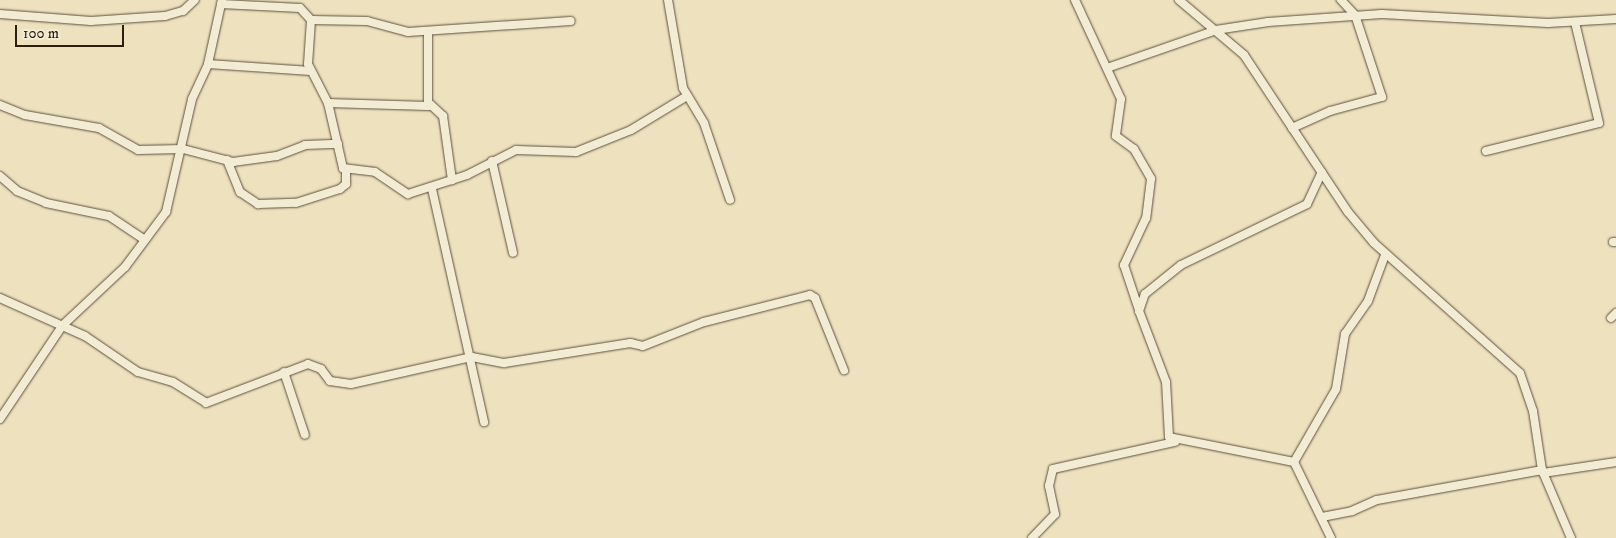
<!DOCTYPE html>
<html>
<head>
<meta charset="utf-8">
<style>
	body { margin:0 }
	#map { position:relative; width:1616px; height:538px; overflow:hidden; background:#ede1be; font-family:"IM FELL DW Pica",serif }
	div>[style] { position:absolute }
	.roads { filter:drop-shadow(0 0 1px #5e4f3c) drop-shadow(0 0 1px #5e4f3c) }
	.minor>* { height:8px; margin:-4px; padding:0 4px; transform-origin:4px; border-radius:4px; background:#f3ecd5 }
	span { translate:-50% -50%; white-space:nowrap; text-align:center; line-height:1.15; -webkit-text-stroke:4px #f3ecd5; paint-order:stroke }
	.scale { position:absolute; left:15px; top:25px; width:109px; height:22px; box-sizing:border-box; border:2px solid #2f1e10; border-top:0; padding-left:6px; font-size:15px; line-height:18px; white-space:nowrap; color:#2f1e10; -webkit-text-stroke:4px #f3ecd5; paint-order:stroke }
</style>
</head>
<body>
<div id="map">
	<div class="roads">
		<div class="minor">
			<i style="left:668px;top:0;width:89px;rotate:80.3deg"></i>
			<i style="left:683px;top:88px;width:41px;rotate:59deg"></i>
			<i style="left:704px;top:123px;width:81px;rotate:71.3deg"></i>
			<i style="left:1075px;top:0;width:109px;rotate:65.1deg"></i>
			<i style="left:1121px;top:99px;width:37px;rotate:98deg"></i>
			<i style="left:1116px;top:136px;width:22px;rotate:36deg"></i>
			<i style="left:1134px;top:149px;width:34px;rotate:60deg"></i>
			<i style="left:1151px;top:179px;width:39px;rotate:97deg"></i>
			<i style="left:1146px;top:218px;width:52px;rotate:115.1deg"></i>
			<i style="left:1124px;top:265px;width:47px;rotate:71.6deg"></i>
			<i style="left:1179px;top:0;width:85px;rotate:40.2deg"></i>
			<i style="left:1244px;top:55px;width:188px;rotate:56.5deg"></i>
			<i style="left:1348px;top:212px;width:40px;rotate:50deg"></i>
			<i style="left:1374px;top:243px;width:195px;rotate:41.7deg"></i>
			<i style="left:1520px;top:373px;width:40px;rotate:71.1deg"></i>
			<i style="left:1533px;top:411px;width:60px;rotate:81.3deg"></i>
			<i style="left:1542px;top:470px;width:74px;rotate:66.9deg"></i>
			<i style="left:221px;top:4px;width:79px;rotate:2.9deg"></i>
			<i style="left:300px;top:8px;width:16px;rotate:47deg"></i>
			<i style="left:311px;top:20px;width:56px;rotate:1deg"></i>
			<i style="left:367px;top:21px;width:42px;rotate:15deg"></i>
			<i style="left:408px;top:32px;width:163px;rotate:-3.9deg"></i>
			<i style="left:0;top:14px;width:91px;rotate:4.4deg"></i>
			<i style="left:91px;top:21px;width:74px;rotate:-3.9deg"></i>
			<i style="left:165px;top:16px;width:19px;rotate:-16deg"></i>
			<i style="left:183px;top:11px;width:16px;rotate:-43deg"></i>
			<i style="left:311px;top:20px;width:44px;rotate:93.9deg"></i>
			<i style="left:308px;top:64px;width:44px;rotate:62.9deg"></i>
			<i style="left:328px;top:103px;width:67px;rotate:77deg"></i>
			<i style="left:343px;top:168px;width:32px;rotate:7deg"></i>
			<i style="left:375px;top:172px;width:40px;rotate:34deg"></i>
			<i style="left:408px;top:194px;width:62px;rotate:-17.9deg"></i>
			<i style="left:467px;top:175px;width:55px;rotate:-27deg"></i>
			<i style="left:516px;top:150px;width:60px;rotate:1.9deg"></i>
			<i style="left:576px;top:152px;width:59px;rotate:-21.8deg"></i>
			<i style="left:631px;top:130px;width:66px;rotate:-31.3deg"></i>
			<i style="left:208px;top:64px;width:103px;rotate:3.9deg"></i>
			<i style="left:1110px;top:67px;width:112px;rotate:-19.2deg"></i>
			<i style="left:1216px;top:30px;width:53px;rotate:-8.7deg"></i>
			<i style="left:1268px;top:22px;width:114px;rotate:-4deg"></i>
			<i style="left:1382px;top:14px;width:166px;rotate:3.1deg"></i>
			<i style="left:1548px;top:23px;width:68px;rotate:-3.4deg"></i>
			<i style="left:328px;top:103px;width:100px;rotate:1.7deg"></i>
			<i style="left:428px;top:106px;width:73px;rotate:-90deg"></i>
			<i style="left:430px;top:104px;width:18px;rotate:43deg"></i>
			<i style="left:443px;top:116px;width:65px;rotate:82deg"></i>
			<i style="left:0;top:105px;width:27px;rotate:22deg"></i>
			<i style="left:25px;top:115px;width:75px;rotate:10deg"></i>
			<i style="left:99px;top:128px;width:45px;rotate:29.4deg"></i>
			<i style="left:138px;top:150px;width:45px;rotate:-1.3deg"></i>
			<i style="left:183px;top:149px;width:52px;rotate:14.6deg"></i>
			<i style="left:233px;top:162px;width:44px;rotate:-7.8deg"></i>
			<i style="left:277px;top:156px;width:30px;rotate:-21deg"></i>
			<i style="left:305px;top:145px;width:33px;rotate:-2deg"></i>
			<i style="left:1292px;top:128px;width:42px;rotate:-24.1deg"></i>
			<i style="left:1330px;top:111px;width:54px;rotate:-15.1deg"></i>
			<i style="left:1382px;top:97px;width:86px;rotate:-108.2deg"></i>
			<i style="left:1355px;top:15px;width:21px;rotate:-133deg"></i>
			<i style="left:1486px;top:151px;width:116px;rotate:-13.9deg"></i>
			<i style="left:1599px;top:123px;width:104px;rotate:-103.4deg"></i>
			<i style="left:227px;top:160px;width:35px;rotate:68deg"></i>
			<i style="left:240px;top:192px;width:22px;rotate:34deg"></i>
			<i style="left:258px;top:204px;width:38px;rotate:-2deg"></i>
			<i style="left:296px;top:203px;width:46px;rotate:-17.7deg"></i>
			<i style="left:340px;top:189px;width:8px;rotate:-40deg"></i>
			<i style="left:346px;top:184px;width:14px;rotate:-90deg"></i>
			<i style="left:492px;top:161px;width:94px;rotate:77.1deg"></i>
			<i style="left:0;top:176px;width:23px;rotate:41deg"></i>
			<i style="left:17px;top:191px;width:31px;rotate:22deg"></i>
			<i style="left:46px;top:203px;width:64px;rotate:11.7deg"></i>
			<i style="left:109px;top:216px;width:43px;rotate:33.7deg"></i>
			<i style="left:432px;top:189px;width:239px;rotate:77.4deg"></i>
			<i style="left:1613px;top:242px;width:3px"></i>
			<i style="left:0;top:298px;width:93px;rotate:24.1deg"></i>
			<i style="left:85px;top:336px;width:64px;rotate:34.2deg"></i>
			<i style="left:138px;top:372px;width:36px;rotate:16deg"></i>
			<i style="left:173px;top:382px;width:39px;rotate:32deg"></i>
			<i style="left:206px;top:403px;width:109px;rotate:-20.9deg"></i>
			<i style="left:308px;top:364px;width:14px;rotate:21deg"></i>
			<i style="left:321px;top:369px;width:15px;rotate:53deg"></i>
			<i style="left:330px;top:381px;width:21px;rotate:8deg"></i>
			<i style="left:351px;top:384px;width:124px;rotate:-12.6deg"></i>
			<i style="left:472px;top:357px;width:33px;rotate:11deg"></i>
			<i style="left:504px;top:363px;width:128px;rotate:-9deg"></i>
			<i style="left:630px;top:343px;width:13px;rotate:13deg"></i>
			<i style="left:643px;top:346px;width:66px;rotate:-21.5deg"></i>
			<i style="left:704px;top:322px;width:109px;rotate:-14.3deg"></i>
			<i style="left:810px;top:295px;width:6px;rotate:31deg"></i>
			<i style="left:815px;top:298px;width:78px;rotate:68.1deg"></i>
			<i style="left:1611px;top:318px;width:7px;rotate:-45deg"></i>
			<i style="left:284px;top:372px;width:66px;rotate:71.6deg"></i>
			<i style="left:0;top:419px;width:113px;rotate:-56.2deg"></i>
			<i style="left:63px;top:325px;width:85px;rotate:-43.1deg"></i>
			<i style="left:125px;top:267px;width:69px;rotate:-53.3deg"></i>
			<i style="left:166px;top:212px;width:116px;rotate:-77deg"></i>
			<i style="left:192px;top:99px;width:38px;rotate:-65deg"></i>
			<i style="left:208px;top:64px;width:66px;rotate:-77.7deg"></i>
			<i style="left:1294px;top:462px;width:127px;rotate:-168.7deg"></i>
			<i style="left:1169px;top:437px;width:55px;rotate:-93.1deg"></i>
			<i style="left:1166px;top:382px;width:76px;rotate:-110.8deg"></i>
			<i style="left:1139px;top:311px;width:18px;rotate:-71deg"></i>
			<i style="left:1145px;top:294px;width:46px;rotate:-38.9deg"></i>
			<i style="left:1181px;top:265px;width:140px;rotate:-25.8deg"></i>
			<i style="left:1307px;top:204px;width:35px;rotate:-65deg"></i>
			<i style="left:1543px;top:473px;width:74px;rotate:-8.6deg"></i>
			<i style="left:1322px;top:517px;width:31px;rotate:-11deg"></i>
			<i style="left:1352px;top:511px;width:27px;rotate:-24deg"></i>
			<i style="left:1377px;top:500px;width:168px;rotate:-10.3deg"></i>
			<i style="left:1032px;top:538px;width:33px;rotate:-46deg"></i>
			<i style="left:1055px;top:514px;width:29px;rotate:-102deg"></i>
			<i style="left:1049px;top:486px;width:17px;rotate:-77deg"></i>
			<i style="left:1053px;top:469px;width:125px;rotate:-12.5deg"></i>
			<i style="left:1331px;top:538px;width:85px;rotate:-116deg"></i>
			<i style="left:1294px;top:462px;width:84px;rotate:-60.1deg"></i>
			<i style="left:1336px;top:389px;width:56px;rotate:-80.7deg"></i>
			<i style="left:1345px;top:334px;width:40px;rotate:-55.1deg"></i>
			<i style="left:1368px;top:301px;width:49px;rotate:-69.7deg"></i>
		</div>
	</div>
	<div class="scale">100 m</div>
</div>
</body>
</html>
